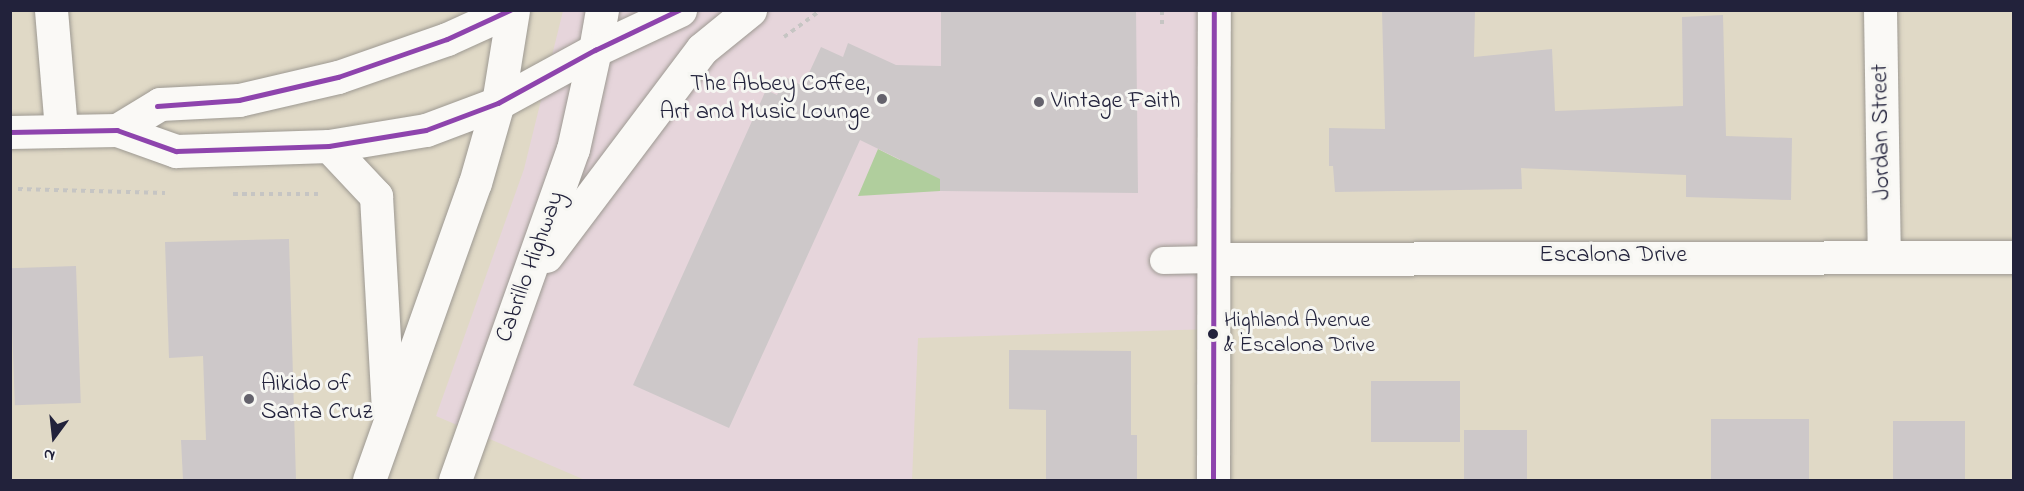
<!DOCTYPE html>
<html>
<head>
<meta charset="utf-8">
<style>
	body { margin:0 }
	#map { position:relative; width:2024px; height:491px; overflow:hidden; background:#e0d9c6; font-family:"Indie Flower",sans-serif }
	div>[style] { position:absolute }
	.built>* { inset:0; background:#e6d5db }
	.green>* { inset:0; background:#b0ce9d }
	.building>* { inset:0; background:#cdc8c9; transform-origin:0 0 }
	.path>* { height:4px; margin-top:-2px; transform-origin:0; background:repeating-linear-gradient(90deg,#c6c5c3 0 4.5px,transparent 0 9px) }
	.roads { filter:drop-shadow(0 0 2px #9d9992) drop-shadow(0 0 2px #9d9992) }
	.service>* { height:27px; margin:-13.5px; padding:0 13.5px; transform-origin:13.5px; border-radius:13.5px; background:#faf9f6 }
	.minor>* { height:33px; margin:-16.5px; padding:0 16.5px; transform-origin:16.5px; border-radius:16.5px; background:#faf9f6 }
	.tertiary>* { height:33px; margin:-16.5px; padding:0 16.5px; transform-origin:16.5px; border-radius:16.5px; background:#faf9f6 }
	.secondary>* { height:33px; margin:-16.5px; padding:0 16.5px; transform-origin:16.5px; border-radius:16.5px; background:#faf9f6 }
	.primary>* { height:33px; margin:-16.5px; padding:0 16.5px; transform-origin:16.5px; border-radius:16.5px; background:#faf9f6 }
	.trunk>* { height:33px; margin:-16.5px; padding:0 16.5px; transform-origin:16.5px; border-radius:16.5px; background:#faf9f6 }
	.bus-1>* { height:4.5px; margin:-2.25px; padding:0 2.25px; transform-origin:2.25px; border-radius:2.25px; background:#8e44ad }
	.dots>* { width:16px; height:16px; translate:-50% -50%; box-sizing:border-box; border:3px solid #f6f6f2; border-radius:50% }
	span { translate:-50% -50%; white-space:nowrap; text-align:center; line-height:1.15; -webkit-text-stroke:6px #f6f6f2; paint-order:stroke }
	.bus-label { font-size:22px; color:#22223b }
	.left { translate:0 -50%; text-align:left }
	.poi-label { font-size:24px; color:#22223b }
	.right { translate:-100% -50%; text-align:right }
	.street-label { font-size:24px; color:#22223b }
	.frame { position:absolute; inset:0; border:12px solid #22223b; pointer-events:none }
	.north { position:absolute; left:24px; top:407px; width:60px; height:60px; -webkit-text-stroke:4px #f6f6f2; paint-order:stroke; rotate:195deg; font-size:16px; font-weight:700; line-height:24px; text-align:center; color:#22223b }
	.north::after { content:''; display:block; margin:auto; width:21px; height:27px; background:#22223b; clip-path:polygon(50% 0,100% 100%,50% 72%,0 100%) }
</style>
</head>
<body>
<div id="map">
	<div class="built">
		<i style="clip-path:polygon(563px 11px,1213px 11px,1212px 329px,918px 338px,912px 480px,585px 480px,436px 416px,524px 169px)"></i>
	</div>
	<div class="green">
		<i style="clip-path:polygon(918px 122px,940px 122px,940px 191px,858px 196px,878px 149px,900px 160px)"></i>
	</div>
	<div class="building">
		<i style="clip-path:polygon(941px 10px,1136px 10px,1138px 193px,940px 191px,940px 179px,860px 140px,729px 428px,633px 385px,766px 90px,777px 95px,785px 77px,803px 86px,821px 47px,843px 57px,848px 43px,896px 65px,941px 66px)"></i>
		<i style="clip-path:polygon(1382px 10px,1475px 10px,1474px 57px,1552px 49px,1555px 111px,1683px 106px,1682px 17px,1723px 15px,1726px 136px,1792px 138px,1791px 200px,1686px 197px,1686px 175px,1521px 168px,1522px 189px,1335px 192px,1333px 166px,1329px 166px,1329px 128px,1385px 129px)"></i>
		<i style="clip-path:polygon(289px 239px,296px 480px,183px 480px,181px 440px,206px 440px,203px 356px,169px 358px,165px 242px)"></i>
		<i style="left:76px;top:266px;width:137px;height:66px;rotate:88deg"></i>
		<i style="clip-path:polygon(1009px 350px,1131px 351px,1131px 435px,1137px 435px,1137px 480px,1046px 480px,1046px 410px,1009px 409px)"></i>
		<i style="left:1460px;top:381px;width:61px;height:89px;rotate:90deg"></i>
		<i style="left:1711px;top:419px;width:98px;height:61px"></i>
		<i style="left:1893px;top:421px;width:72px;height:59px"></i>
		<i style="left:1464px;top:430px;width:63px;height:50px"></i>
	</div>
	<div class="path">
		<i style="left:1162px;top:24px;width:14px;rotate:-90deg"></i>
		<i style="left:784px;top:37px;width:46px;rotate:-36.1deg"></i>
		<i style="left:18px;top:189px;width:147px;rotate:1.6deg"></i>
		<i style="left:233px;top:194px;width:85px"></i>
	</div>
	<div class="roads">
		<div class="service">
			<i style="left:1163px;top:260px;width:50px;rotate:-1.1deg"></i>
		</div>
		<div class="minor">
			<i style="left:51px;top:10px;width:119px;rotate:85.2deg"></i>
			<i style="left:1880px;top:10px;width:244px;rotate:89.1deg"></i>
		</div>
		<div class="tertiary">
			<i style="left:1213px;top:259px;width:801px;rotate:-0.14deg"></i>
		</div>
		<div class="secondary">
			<i style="left:595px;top:50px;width:41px;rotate:-80.1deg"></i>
			<i style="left:1213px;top:480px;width:470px;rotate:-89.9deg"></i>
		</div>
		<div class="primary">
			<i style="left:117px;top:130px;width:50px;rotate:-31.2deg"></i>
			<i style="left:160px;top:104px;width:79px;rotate:-2.9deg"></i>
			<i style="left:239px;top:100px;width:102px;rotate:-13.1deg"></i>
			<i style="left:338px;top:77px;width:115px;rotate:-19.2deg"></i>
			<i style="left:447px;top:39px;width:70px;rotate:-24.4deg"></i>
			<i style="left:10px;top:132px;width:107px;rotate:-1.1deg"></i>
			<i style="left:117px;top:130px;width:63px;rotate:19.6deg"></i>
			<i style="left:176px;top:151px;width:153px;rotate:-1.9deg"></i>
			<i style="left:329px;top:146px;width:98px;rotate:-9.4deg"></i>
			<i style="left:426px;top:130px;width:77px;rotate:-20.6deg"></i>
		</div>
		<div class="trunk">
			<i style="left:498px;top:103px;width:111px;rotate:-28.7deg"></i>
			<i style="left:595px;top:50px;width:94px;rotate:-25.2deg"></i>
			<i style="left:329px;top:146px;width:69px;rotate:46.8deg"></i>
			<i style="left:376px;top:196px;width:214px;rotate:86.8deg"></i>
			<i style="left:546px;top:256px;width:259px;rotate:-53deg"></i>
			<i style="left:702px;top:49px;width:62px;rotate:-39.1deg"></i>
			<i style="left:369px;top:480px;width:315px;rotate:-70.4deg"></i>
			<i style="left:475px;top:183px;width:83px;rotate:-74deg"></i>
			<i style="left:498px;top:103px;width:94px;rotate:-80.8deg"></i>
			<i style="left:455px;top:480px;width:351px;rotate:-70.4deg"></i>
			<i style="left:573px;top:149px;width:101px;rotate:-77.5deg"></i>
		</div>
	</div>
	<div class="bus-1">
		<i style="left:157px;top:106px;width:82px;rotate:-4.2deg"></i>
		<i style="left:239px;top:100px;width:102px;rotate:-13.1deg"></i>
		<i style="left:338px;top:77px;width:115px;rotate:-19.2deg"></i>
		<i style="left:447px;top:39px;width:69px;rotate:-24.7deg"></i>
		<i style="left:10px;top:132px;width:107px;rotate:-1.1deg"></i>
		<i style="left:117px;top:130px;width:63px;rotate:19.6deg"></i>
		<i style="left:176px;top:151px;width:153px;rotate:-1.9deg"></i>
		<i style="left:329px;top:146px;width:98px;rotate:-9.4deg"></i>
		<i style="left:426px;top:130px;width:77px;rotate:-20.6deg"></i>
		<i style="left:498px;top:103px;width:111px;rotate:-28.7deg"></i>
		<i style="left:595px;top:50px;width:93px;rotate:-25.5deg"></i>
		<i style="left:1213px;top:480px;width:470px;rotate:-89.9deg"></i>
	</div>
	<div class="dots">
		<i style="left:882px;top:99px;background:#64626c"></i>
		<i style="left:1039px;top:102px;background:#64626c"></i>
		<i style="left:1213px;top:334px;background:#22223b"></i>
		<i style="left:249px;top:399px;background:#64626c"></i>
	</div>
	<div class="bus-label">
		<span class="left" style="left:1224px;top:334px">Highland Avenue<br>&amp; Escalona Drive</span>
	</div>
	<div class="poi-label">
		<span class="right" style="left:870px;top:99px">The Abbey Coffee,<br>Art and Music Lounge</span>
		<span class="left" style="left:1051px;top:102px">Vintage Faith</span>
		<span class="left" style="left:261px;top:399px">Aikido of<br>Santa Cruz</span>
	</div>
	<div class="street-label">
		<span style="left:1882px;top:132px;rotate:-91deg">Jordan Street</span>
		<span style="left:1613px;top:256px">Escalona Drive</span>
		<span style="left:531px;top:267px;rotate:-70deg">Cabrillo Highway</span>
	</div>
	<div class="frame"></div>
	<div class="north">N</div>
</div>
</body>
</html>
